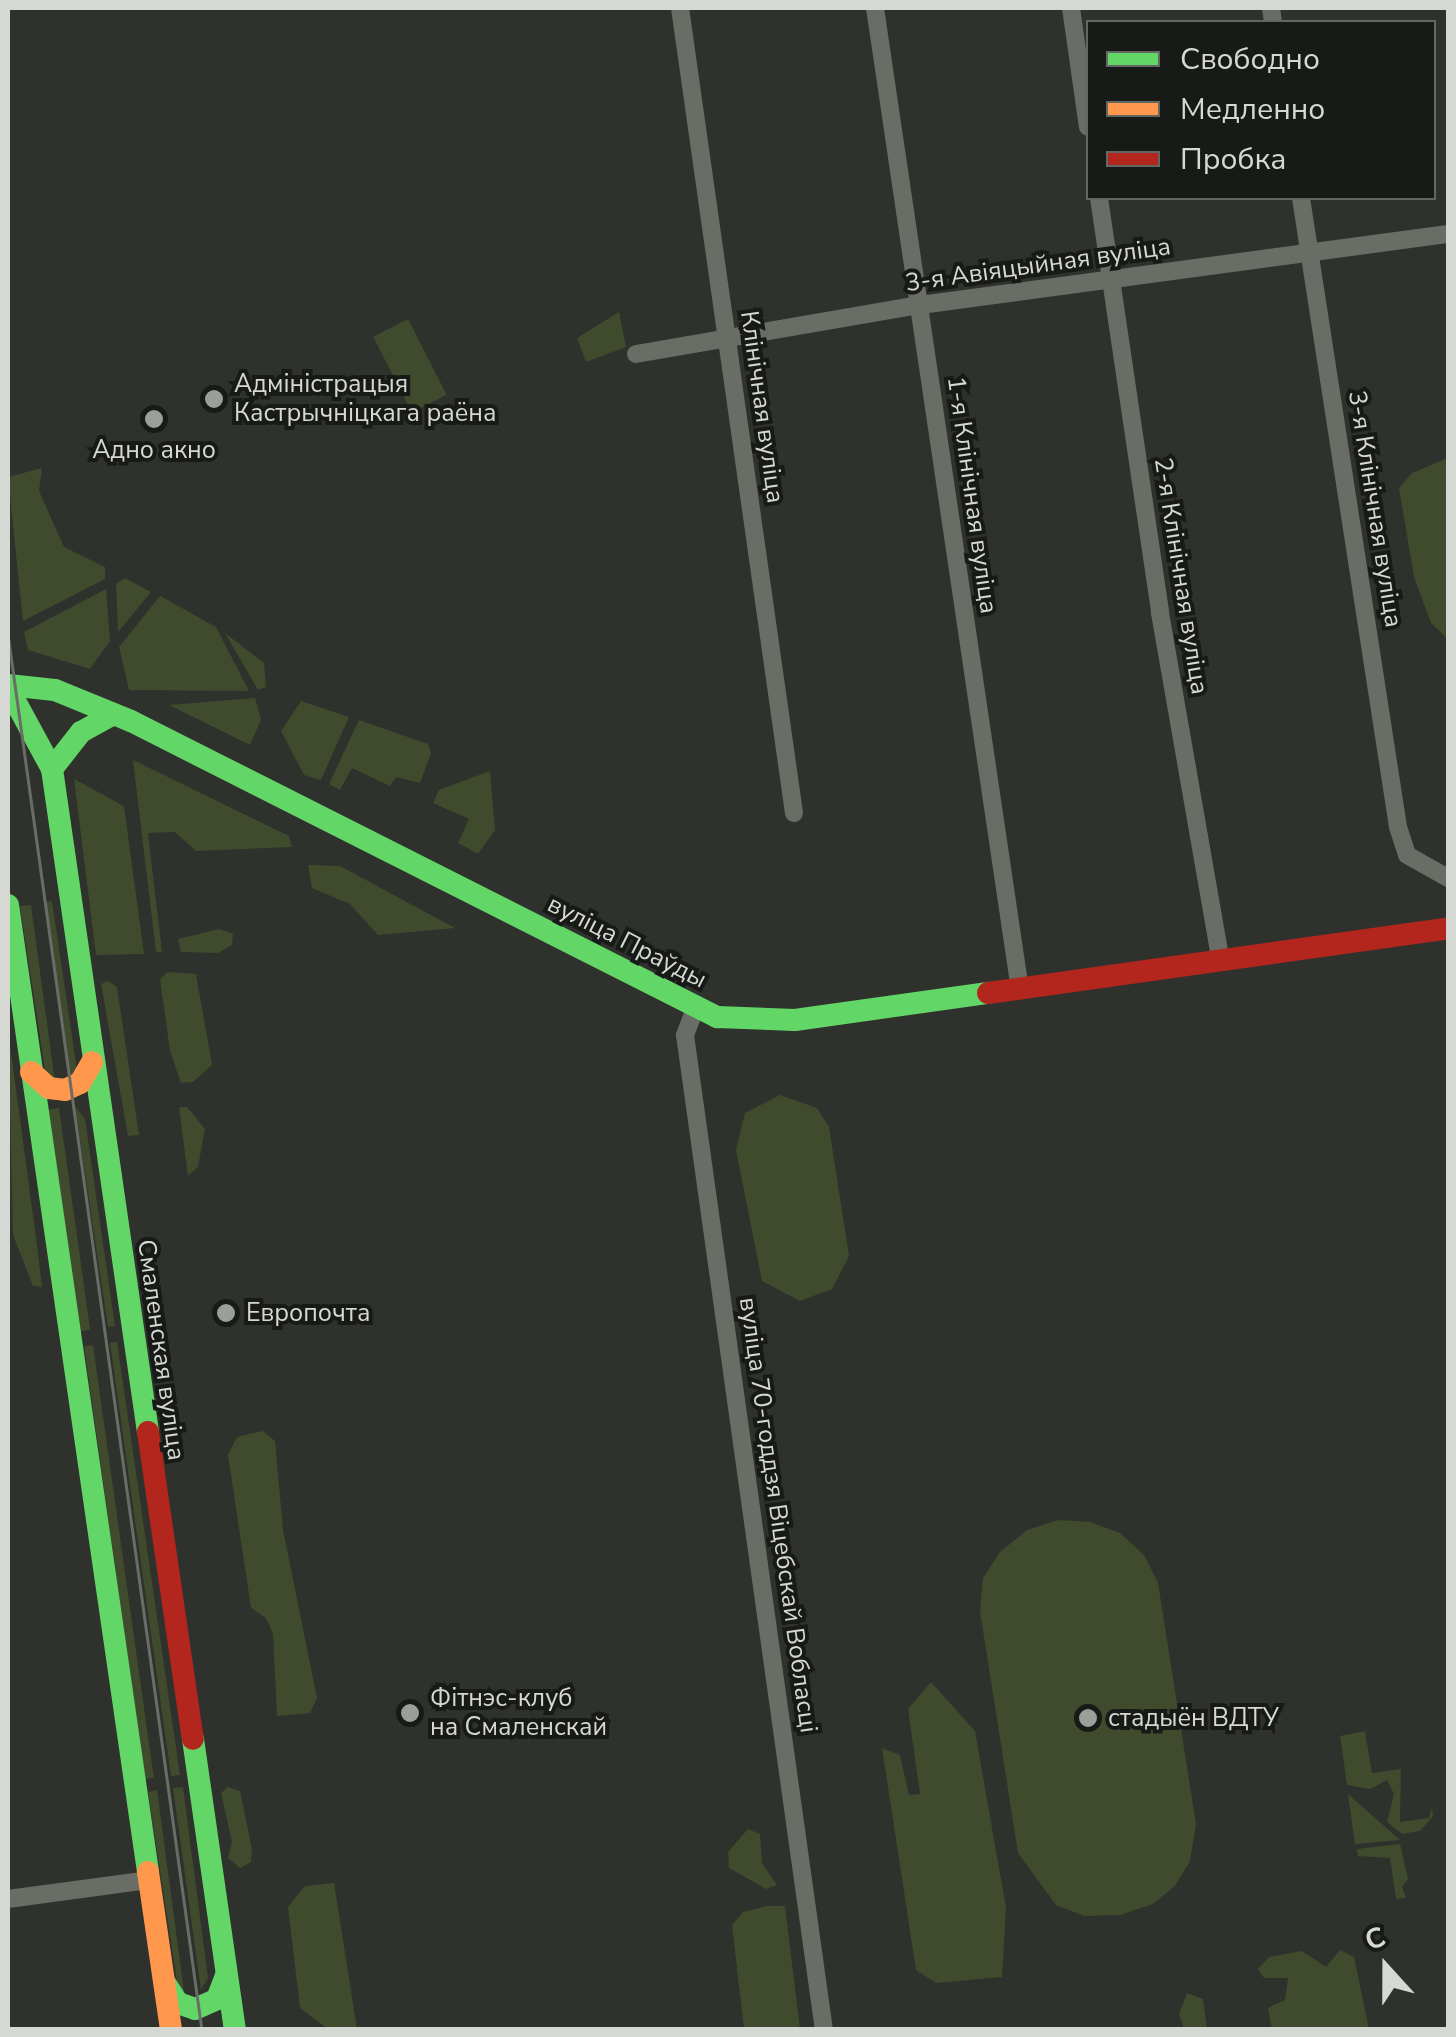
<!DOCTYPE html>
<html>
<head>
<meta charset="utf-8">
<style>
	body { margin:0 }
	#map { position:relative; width:1456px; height:2037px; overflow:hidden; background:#2f312d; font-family:"Nunito Sans",sans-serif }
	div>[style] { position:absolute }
	.green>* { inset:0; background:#3f4b2c; transform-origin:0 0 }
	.street>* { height:18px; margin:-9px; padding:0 9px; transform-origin:9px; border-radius:9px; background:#6a6d65 }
	.fast>* { height:22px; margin:-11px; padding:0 11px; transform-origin:11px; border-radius:11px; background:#63d668 }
	.slow>* { height:22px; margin:-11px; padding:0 11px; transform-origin:11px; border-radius:11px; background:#ff974d }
	.jam>* { height:22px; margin:-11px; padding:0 11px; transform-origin:11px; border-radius:11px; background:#b3261e }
	.tram>* { height:2.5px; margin:-1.25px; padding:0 1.25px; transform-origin:1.25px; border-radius:1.25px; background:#6a6c67 }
	.dots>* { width:28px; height:28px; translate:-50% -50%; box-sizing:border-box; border:5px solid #181a17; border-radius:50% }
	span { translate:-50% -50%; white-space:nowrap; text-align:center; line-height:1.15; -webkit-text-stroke:8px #181a17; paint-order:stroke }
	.street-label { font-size:25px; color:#d6d8d4 }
	.poi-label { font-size:25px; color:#d6d8d4 }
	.left { translate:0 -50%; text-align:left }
	.frame { position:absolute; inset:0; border:10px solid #d6d8d4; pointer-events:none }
	.legend { position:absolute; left:1086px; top:20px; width:350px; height:180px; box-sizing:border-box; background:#181a17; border:2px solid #646663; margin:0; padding:12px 18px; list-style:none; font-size:30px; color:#d6d8d4 }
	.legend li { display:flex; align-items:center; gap:20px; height:50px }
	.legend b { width:50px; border:2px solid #646663 }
	.north { position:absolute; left:1336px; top:1917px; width:100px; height:100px; -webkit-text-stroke:8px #181a17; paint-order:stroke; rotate:339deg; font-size:28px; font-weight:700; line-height:40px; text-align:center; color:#d6d8d4 }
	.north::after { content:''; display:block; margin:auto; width:35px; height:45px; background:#d6d8d4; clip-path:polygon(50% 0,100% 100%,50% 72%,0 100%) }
</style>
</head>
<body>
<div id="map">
	<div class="green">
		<i style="clip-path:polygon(619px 312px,626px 347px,586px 362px,577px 338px)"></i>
		<i style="left:408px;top:319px;width:85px;height:39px;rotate:63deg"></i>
		<i style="clip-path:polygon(1448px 458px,1448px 639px,1431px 623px,1414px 577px,1399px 488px,1412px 473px)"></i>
		<i style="clip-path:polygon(42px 468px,39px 491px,64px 547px,105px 567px,105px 579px,23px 621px,8px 477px)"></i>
		<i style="clip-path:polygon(125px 578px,151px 592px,118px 632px,116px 584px)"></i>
		<i style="clip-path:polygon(106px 589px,110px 641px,90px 669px,28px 650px,24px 632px)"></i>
		<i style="clip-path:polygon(160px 596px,216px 627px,249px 691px,129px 690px,119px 647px)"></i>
		<i style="clip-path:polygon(225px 633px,264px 663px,266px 687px,258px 690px)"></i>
		<i style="clip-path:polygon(255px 698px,261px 720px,250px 745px,169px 705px)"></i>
		<i style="clip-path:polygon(301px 701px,349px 717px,321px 780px,304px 775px,281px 731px)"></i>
		<i style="clip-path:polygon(359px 720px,428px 744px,431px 753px,420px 783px,396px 777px,390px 786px,352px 768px,340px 790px,329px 784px)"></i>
		<i style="clip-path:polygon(133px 760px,289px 836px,292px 847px,196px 851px,175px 832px,148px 833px,162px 952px,156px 952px)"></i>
		<i style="clip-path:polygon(490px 771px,495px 830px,478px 854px,458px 843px,469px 819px,433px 803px,439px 790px)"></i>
		<i style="clip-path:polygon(74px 779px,124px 806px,144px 954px,96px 955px)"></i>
		<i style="clip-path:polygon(308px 865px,340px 866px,455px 928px,378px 935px,350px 904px,312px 888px)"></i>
		<i style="clip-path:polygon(52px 901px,77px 1070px,71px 1078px,46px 902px)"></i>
		<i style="clip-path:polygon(31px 905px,55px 1082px,46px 1076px,20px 906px)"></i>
		<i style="clip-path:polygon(219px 929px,233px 934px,232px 945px,218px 953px,181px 952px,178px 939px)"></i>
		<i style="clip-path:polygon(168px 972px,196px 974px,212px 1065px,193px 1082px,181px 1083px,170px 1051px,160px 979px)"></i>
		<i style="clip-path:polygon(108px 981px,117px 987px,139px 1135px,128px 1136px,101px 984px)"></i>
		<i style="clip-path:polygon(8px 1030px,37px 1245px,42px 1287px,33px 1286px,13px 1235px)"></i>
		<i style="clip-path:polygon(780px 1095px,817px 1108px,829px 1127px,849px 1256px,832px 1289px,800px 1301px,762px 1281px,736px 1150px,745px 1113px)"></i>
		<i style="clip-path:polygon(75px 1106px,85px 1119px,115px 1326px,108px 1327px)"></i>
		<i style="clip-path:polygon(179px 1107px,187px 1107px,205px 1129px,198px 1167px,188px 1176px)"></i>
		<i style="left:59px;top:1108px;width:224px;height:19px;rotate:82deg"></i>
		<i style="clip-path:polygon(117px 1342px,180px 1775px,171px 1776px,110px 1343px)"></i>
		<i style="left:93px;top:1345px;width:437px;height:9px;rotate:82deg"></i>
		<i style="clip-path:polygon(263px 1431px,275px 1441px,283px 1530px,317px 1698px,310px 1713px,277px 1716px,273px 1634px,266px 1618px,251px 1608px,228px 1455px,237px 1437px)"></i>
		<i style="clip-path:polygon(1058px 1520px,1090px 1522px,1120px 1533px,1144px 1555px,1158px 1583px,1196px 1824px,1190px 1861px,1175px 1886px,1153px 1904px,1120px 1915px,1084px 1916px,1056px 1905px,1018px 1853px,980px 1611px,983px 1578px,1000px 1552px,1027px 1530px)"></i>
		<i style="clip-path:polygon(931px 1682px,975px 1731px,1006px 1908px,1002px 1977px,936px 1983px,916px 1970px,882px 1748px,900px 1755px,909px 1795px,920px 1794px,908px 1709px)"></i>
		<i style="clip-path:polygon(1365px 1731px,1372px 1773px,1401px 1769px,1400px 1822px,1429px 1818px,1432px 1807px,1433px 1816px,1420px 1831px,1402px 1834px,1387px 1822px,1394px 1794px,1387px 1780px,1370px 1789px,1347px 1785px,1340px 1736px)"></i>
		<i style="clip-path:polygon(183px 1787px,208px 1978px,201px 1990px,173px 1788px)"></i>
		<i style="clip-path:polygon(228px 1787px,240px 1791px,252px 1849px,251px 1862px,240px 1868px,228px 1858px,232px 1842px,221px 1793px)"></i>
		<i style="clip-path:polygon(157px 1790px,184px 1991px,178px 1988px,148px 1792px)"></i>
		<i style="clip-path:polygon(1348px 1794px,1400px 1840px,1355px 1844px)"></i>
		<i style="clip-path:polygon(748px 1829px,760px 1834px,762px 1863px,777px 1885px,766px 1889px,729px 1868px,728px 1852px)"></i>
		<i style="clip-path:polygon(1400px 1844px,1408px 1879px,1402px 1887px,1406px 1898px,1396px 1899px,1390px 1858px,1358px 1856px,1357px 1849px)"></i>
		<i style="clip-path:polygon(334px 1883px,357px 2029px,328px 2029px,300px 2008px,288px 1907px,305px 1886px)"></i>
		<i style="clip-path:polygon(767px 1906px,785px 1906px,800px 2029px,744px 2029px,732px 1925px,743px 1912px)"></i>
		<i style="clip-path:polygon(1340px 1950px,1354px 1957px,1369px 2029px,1272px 2029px,1268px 2008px,1285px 2000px,1288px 1978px,1264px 1978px,1258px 1969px,1269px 1957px,1302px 1951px,1326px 1967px)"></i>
		<i style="clip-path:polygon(1187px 1993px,1203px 1999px,1207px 2029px,1184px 2029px,1179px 2014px)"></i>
	</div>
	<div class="street">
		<i style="left:680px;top:8px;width:813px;rotate:81.94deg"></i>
		<i style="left:875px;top:8px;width:993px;rotate:81.6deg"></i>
		<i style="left:1071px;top:8px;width:120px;rotate:81.9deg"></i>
		<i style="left:1271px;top:8px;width:14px;rotate:82deg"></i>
		<i style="left:1099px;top:198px;width:419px;rotate:81.6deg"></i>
		<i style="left:1160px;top:613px;width:353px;rotate:80.1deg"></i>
		<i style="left:1301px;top:198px;width:636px;rotate:81.23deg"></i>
		<i style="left:1398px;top:827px;width:29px;rotate:72deg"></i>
		<i style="left:1407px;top:855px;width:47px;rotate:29.3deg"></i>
		<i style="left:636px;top:354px;width:288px;rotate:-9.8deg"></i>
		<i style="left:920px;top:305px;width:533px;rotate:-7.66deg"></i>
		<i style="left:695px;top:1009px;width:28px;rotate:111deg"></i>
		<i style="left:685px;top:1035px;width:1005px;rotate:82.05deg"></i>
		<i style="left:8px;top:1899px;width:141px;rotate:-7.7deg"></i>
	</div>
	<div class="fast">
		<i style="left:8px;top:685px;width:47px;rotate:6.1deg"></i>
		<i style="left:55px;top:690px;width:82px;rotate:22.2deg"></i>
		<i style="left:131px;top:721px;width:657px;rotate:26.8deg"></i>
		<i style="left:717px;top:1017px;width:78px;rotate:2.2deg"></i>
		<i style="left:795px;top:1020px;width:195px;rotate:-8deg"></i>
		<i style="left:8px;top:688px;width:92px;rotate:61.5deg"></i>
		<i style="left:52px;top:769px;width:670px;rotate:81.76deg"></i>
		<i style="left:52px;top:769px;width:47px;rotate:-51.9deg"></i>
		<i style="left:81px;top:732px;width:37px;rotate:-29deg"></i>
		<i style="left:8px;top:905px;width:977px;rotate:81.76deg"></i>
		<i style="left:193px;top:1739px;width:294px;rotate:81.8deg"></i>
		<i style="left:165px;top:1983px;width:24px;rotate:57deg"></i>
		<i style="left:178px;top:2003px;width:18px;rotate:19deg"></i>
		<i style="left:195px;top:2009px;width:24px;rotate:-24deg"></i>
		<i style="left:217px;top:1999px;width:25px;rotate:-69deg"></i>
	</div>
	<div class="slow">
		<i style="left:31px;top:1072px;width:24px;rotate:42deg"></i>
		<i style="left:49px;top:1088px;width:16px;rotate:7deg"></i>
		<i style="left:65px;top:1090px;width:17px;rotate:-25deg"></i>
		<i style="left:80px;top:1083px;width:24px;rotate:-60deg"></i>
		<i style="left:148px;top:1872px;width:160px;rotate:81.7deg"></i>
	</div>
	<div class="jam">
		<i style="left:988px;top:993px;width:465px;rotate:-8deg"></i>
		<i style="left:148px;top:1432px;width:310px;rotate:81.7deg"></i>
	</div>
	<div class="tram">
		<i style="left:8px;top:634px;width:1409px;rotate:82.09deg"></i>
	</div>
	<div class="dots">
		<i style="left:214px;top:399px;background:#9c9e9a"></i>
		<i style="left:154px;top:419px;background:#9c9e9a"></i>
		<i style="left:226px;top:1313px;background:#9c9e9a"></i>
		<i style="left:410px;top:1713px;background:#9c9e9a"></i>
		<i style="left:1088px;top:1718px;background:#9c9e9a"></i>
	</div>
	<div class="street-label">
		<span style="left:1038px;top:265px;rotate:-8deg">3-я Авіяцыйная вуліца</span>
		<span style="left:762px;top:407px;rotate:82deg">Клінічная вуліца</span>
		<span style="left:972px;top:495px;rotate:82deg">1-я Клінічная вуліца</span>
		<span style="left:1375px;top:509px;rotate:81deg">3-я Клінічная вуліца</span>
		<span style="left:1181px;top:576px;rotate:81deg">2-я Клінічная вуліца</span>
		<span style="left:627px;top:942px;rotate:27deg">вуліца Праўды</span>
		<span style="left:161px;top:1350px;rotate:82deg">Смаленская вуліца</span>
		<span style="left:778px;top:1515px;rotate:82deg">вуліца 70-годдзя Віцебскай Вобласці</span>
	</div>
	<div class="poi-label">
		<span class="left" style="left:234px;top:399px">Адміністрацыя<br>Кастрычніцкага раёна</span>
		<span style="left:154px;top:450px">Адно акно</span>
		<span class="left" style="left:246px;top:1313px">Европочта</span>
		<span class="left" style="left:430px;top:1713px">Фітнэс-клуб<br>на Смаленскай</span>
		<span class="left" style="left:1108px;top:1718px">стадыён ВДТУ</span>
	</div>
	<div class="frame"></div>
	<ul class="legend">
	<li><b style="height:12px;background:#63d668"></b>Свободно</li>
	<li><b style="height:12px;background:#ff974d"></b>Медленно</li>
	<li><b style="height:12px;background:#b3261e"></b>Пробка</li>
	</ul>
	<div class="north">С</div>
</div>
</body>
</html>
